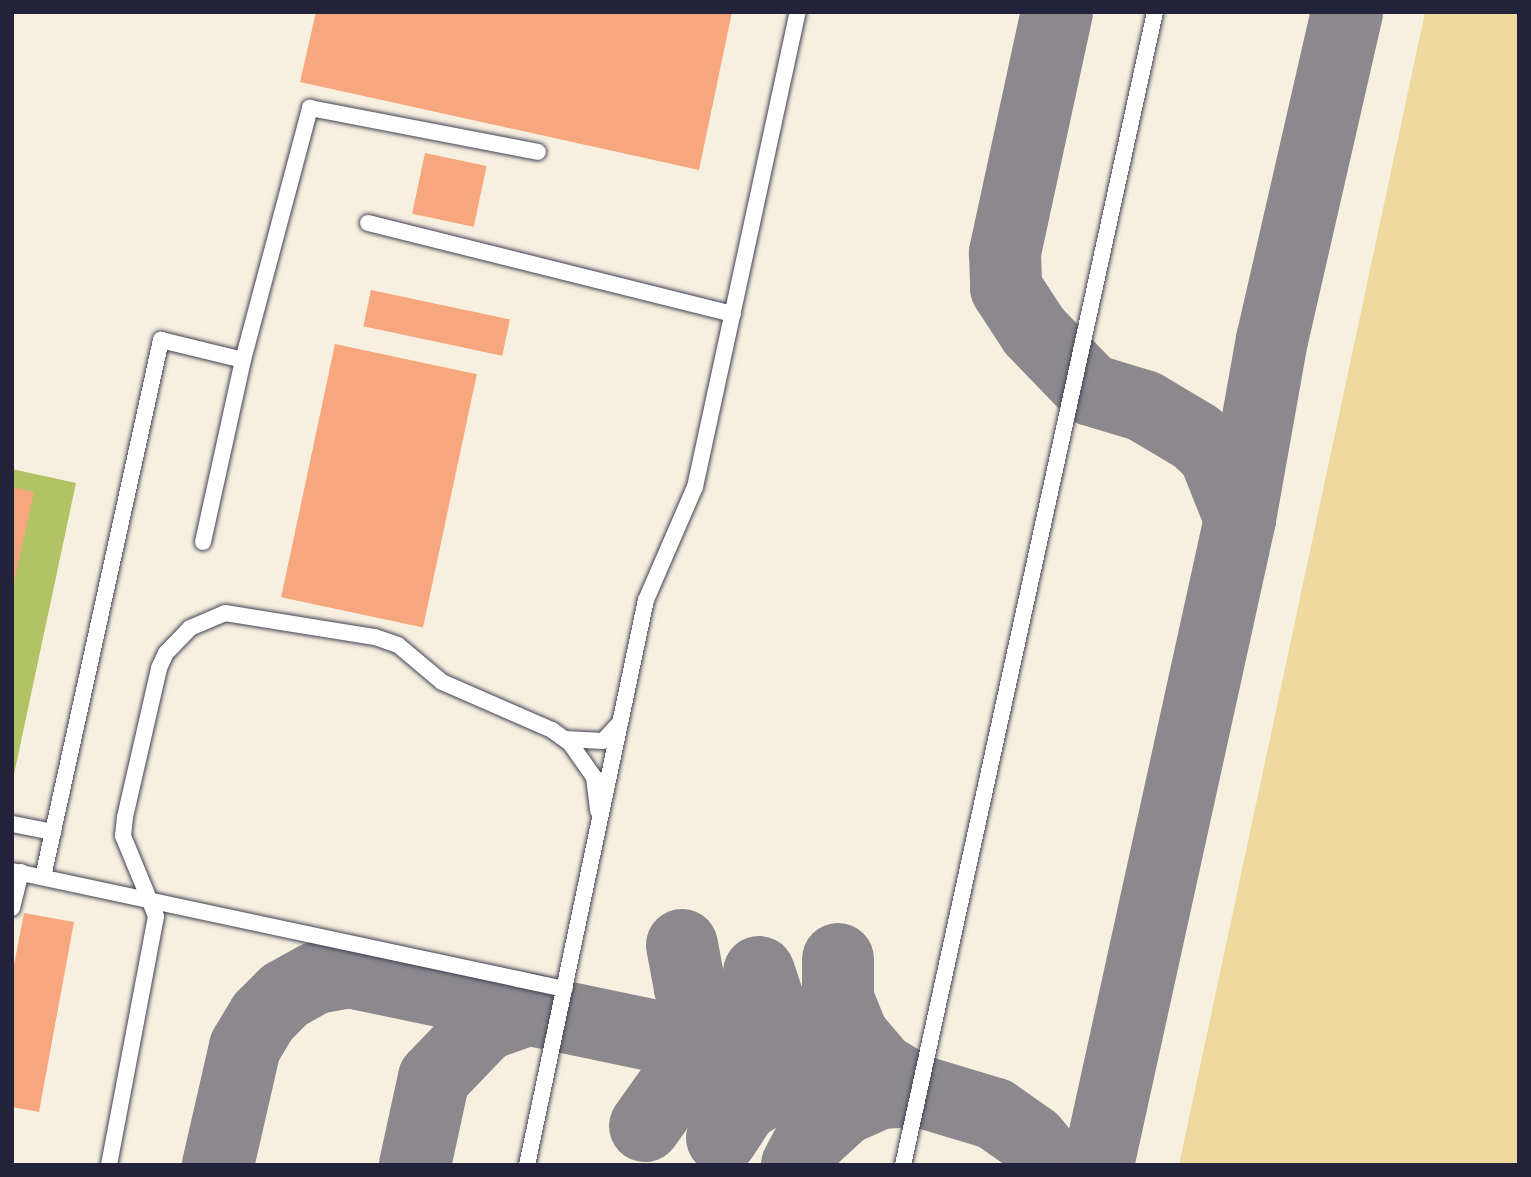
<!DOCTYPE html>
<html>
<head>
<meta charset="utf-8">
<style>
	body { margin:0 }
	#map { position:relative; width:1531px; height:1177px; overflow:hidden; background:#f7f0e0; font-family:"IM FELL Double Pica",serif }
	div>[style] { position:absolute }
	.green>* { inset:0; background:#b2c366 }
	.sand>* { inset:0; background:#eeda9e }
	.taxiway>* { height:72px; margin:-36px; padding:0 36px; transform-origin:36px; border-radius:36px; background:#8c898e }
	.building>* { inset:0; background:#f6a77d; transform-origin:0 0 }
	.roads { filter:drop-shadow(0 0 2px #424154) drop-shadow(0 0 2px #424154) }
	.lane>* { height:16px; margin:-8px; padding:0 8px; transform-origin:8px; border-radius:8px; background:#fff }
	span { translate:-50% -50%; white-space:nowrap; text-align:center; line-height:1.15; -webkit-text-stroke:6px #fff; paint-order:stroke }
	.frame { position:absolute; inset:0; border:14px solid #22223b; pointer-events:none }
</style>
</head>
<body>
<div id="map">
	<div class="green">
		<i style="clip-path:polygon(12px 469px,76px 483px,12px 784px)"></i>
	</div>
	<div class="sand">
		<i style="clip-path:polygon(1425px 12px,1519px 12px,1519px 1165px,1179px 1165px)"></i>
	</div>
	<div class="taxiway">
		<i style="left:1057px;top:12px;width:247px;rotate:102.2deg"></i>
		<i style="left:1005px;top:253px;width:35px;rotate:88deg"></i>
		<i style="left:1006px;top:288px;width:51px;rotate:56.9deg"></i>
		<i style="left:1034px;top:331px;width:82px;rotate:46deg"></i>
		<i style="left:1091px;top:390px;width:55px;rotate:16.8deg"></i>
		<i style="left:1144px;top:406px;width:61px;rotate:30.8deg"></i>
		<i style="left:1196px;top:437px;width:25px;rotate:43deg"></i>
		<i style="left:1214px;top:454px;width:70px;rotate:68.2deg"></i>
		<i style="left:682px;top:945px;width:44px;rotate:79.5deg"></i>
		<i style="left:690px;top:988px;width:45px;rotate:56deg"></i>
		<i style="left:715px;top:1025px;width:49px;rotate:44.2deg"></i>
		<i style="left:838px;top:959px;width:40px;rotate:90deg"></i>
		<i style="left:838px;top:999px;width:40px;rotate:68deg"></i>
		<i style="left:853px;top:1036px;width:43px;rotate:49.7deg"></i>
		<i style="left:881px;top:1069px;width:43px;rotate:30.7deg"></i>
		<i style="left:759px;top:972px;width:47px;rotate:71.6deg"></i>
		<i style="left:774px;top:1017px;width:48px;rotate:51deg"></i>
		<i style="left:804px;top:1054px;width:42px;rotate:28.4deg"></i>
		<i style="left:645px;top:1126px;width:50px;rotate:-54.7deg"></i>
		<i style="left:674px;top:1085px;width:44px;rotate:-28.3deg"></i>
		<i style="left:713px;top:1064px;width:45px;rotate:-7.6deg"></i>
		<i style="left:722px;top:1138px;width:38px;rotate:-57deg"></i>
		<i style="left:743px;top:1106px;width:44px;rotate:-31.9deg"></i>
		<i style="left:780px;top:1083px;width:40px;rotate:-18.9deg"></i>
		<i style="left:218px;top:1165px;width:121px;rotate:-77.1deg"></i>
		<i style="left:245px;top:1047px;width:35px;rotate:-59deg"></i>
		<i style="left:263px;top:1017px;width:31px;rotate:-45deg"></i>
		<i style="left:285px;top:995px;width:35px;rotate:-29deg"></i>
		<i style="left:316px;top:978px;width:34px;rotate:-10deg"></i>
		<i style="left:349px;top:972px;width:582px;rotate:11.79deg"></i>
		<i style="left:919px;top:1091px;width:79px;rotate:16.8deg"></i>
		<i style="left:995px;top:1114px;width:45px;rotate:35.1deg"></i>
		<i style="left:1032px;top:1140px;width:33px;rotate:50deg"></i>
		<i style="left:415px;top:1165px;width:89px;rotate:-77.7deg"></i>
		<i style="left:434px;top:1078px;width:74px;rotate:-46.1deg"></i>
		<i style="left:485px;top:1025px;width:48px;rotate:-19.6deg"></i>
		<i style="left:797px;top:1165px;width:30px;rotate:-62deg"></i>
		<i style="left:811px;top:1139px;width:45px;rotate:-42.3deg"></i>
		<i style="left:844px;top:1109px;width:39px;rotate:-24deg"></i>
		<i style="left:880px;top:1093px;width:38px;rotate:-3deg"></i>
		<i style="left:1098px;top:1165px;width:661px;rotate:-77.6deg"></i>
		<i style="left:1240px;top:519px;width:182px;rotate:-79.9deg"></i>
		<i style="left:1272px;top:340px;width:336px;rotate:-77.1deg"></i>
	</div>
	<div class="building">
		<i style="clip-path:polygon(316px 12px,732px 12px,699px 170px,300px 82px)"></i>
		<i style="left:425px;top:153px;width:63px;height:62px;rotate:12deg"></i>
		<i style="left:371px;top:290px;width:142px;height:37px;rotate:12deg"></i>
		<i style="left:335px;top:344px;width:145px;height:259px;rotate:12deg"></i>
		<i style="clip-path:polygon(12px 487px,34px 492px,13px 587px,12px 587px)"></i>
		<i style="clip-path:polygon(24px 913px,74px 922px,39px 1112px,12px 1107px,12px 975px)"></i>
	</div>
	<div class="roads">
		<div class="lane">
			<i style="left:368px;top:223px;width:376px;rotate:14deg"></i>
			<i style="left:203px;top:542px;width:186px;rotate:-77.6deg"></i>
			<i style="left:243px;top:360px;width:261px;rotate:-75.1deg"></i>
			<i style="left:310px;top:108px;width:232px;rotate:10.9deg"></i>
			<i style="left:565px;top:739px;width:38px;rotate:3deg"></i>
			<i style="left:603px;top:741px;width:25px;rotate:-47deg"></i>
			<i style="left:12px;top:824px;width:42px;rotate:11deg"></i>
			<i style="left:12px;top:871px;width:565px;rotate:12.05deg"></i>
			<i style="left:43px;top:877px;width:550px;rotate:-77.61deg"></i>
			<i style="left:161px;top:340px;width:84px;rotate:13.7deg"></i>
			<i style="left:12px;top:908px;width:37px;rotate:-76deg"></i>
			<i style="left:109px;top:1165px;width:253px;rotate:-79.3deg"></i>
			<i style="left:156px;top:916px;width:87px;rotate:-112.4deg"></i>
			<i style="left:123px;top:836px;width:19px;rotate:-84deg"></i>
			<i style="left:125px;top:817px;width:153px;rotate:-77.1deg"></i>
			<i style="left:159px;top:668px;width:17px;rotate:-65deg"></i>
			<i style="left:166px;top:653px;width:35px;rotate:-46deg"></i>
			<i style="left:190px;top:628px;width:38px;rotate:-23deg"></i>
			<i style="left:225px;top:613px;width:152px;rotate:9.1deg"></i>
			<i style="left:375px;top:637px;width:24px;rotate:19deg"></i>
			<i style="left:398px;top:645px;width:57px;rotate:40.1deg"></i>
			<i style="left:442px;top:682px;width:120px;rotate:23.6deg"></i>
			<i style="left:552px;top:730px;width:22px;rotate:36deg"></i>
			<i style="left:570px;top:743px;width:42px;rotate:54.8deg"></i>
			<i style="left:594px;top:777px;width:34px;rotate:83deg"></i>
			<i style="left:527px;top:1165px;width:577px;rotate:-78.11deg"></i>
			<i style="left:646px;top:600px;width:123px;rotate:-66.6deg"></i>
			<i style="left:695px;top:487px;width:486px;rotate:-77.8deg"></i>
			<i style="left:903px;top:1165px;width:1180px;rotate:-77.67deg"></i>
		</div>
	</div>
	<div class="frame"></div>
</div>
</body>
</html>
